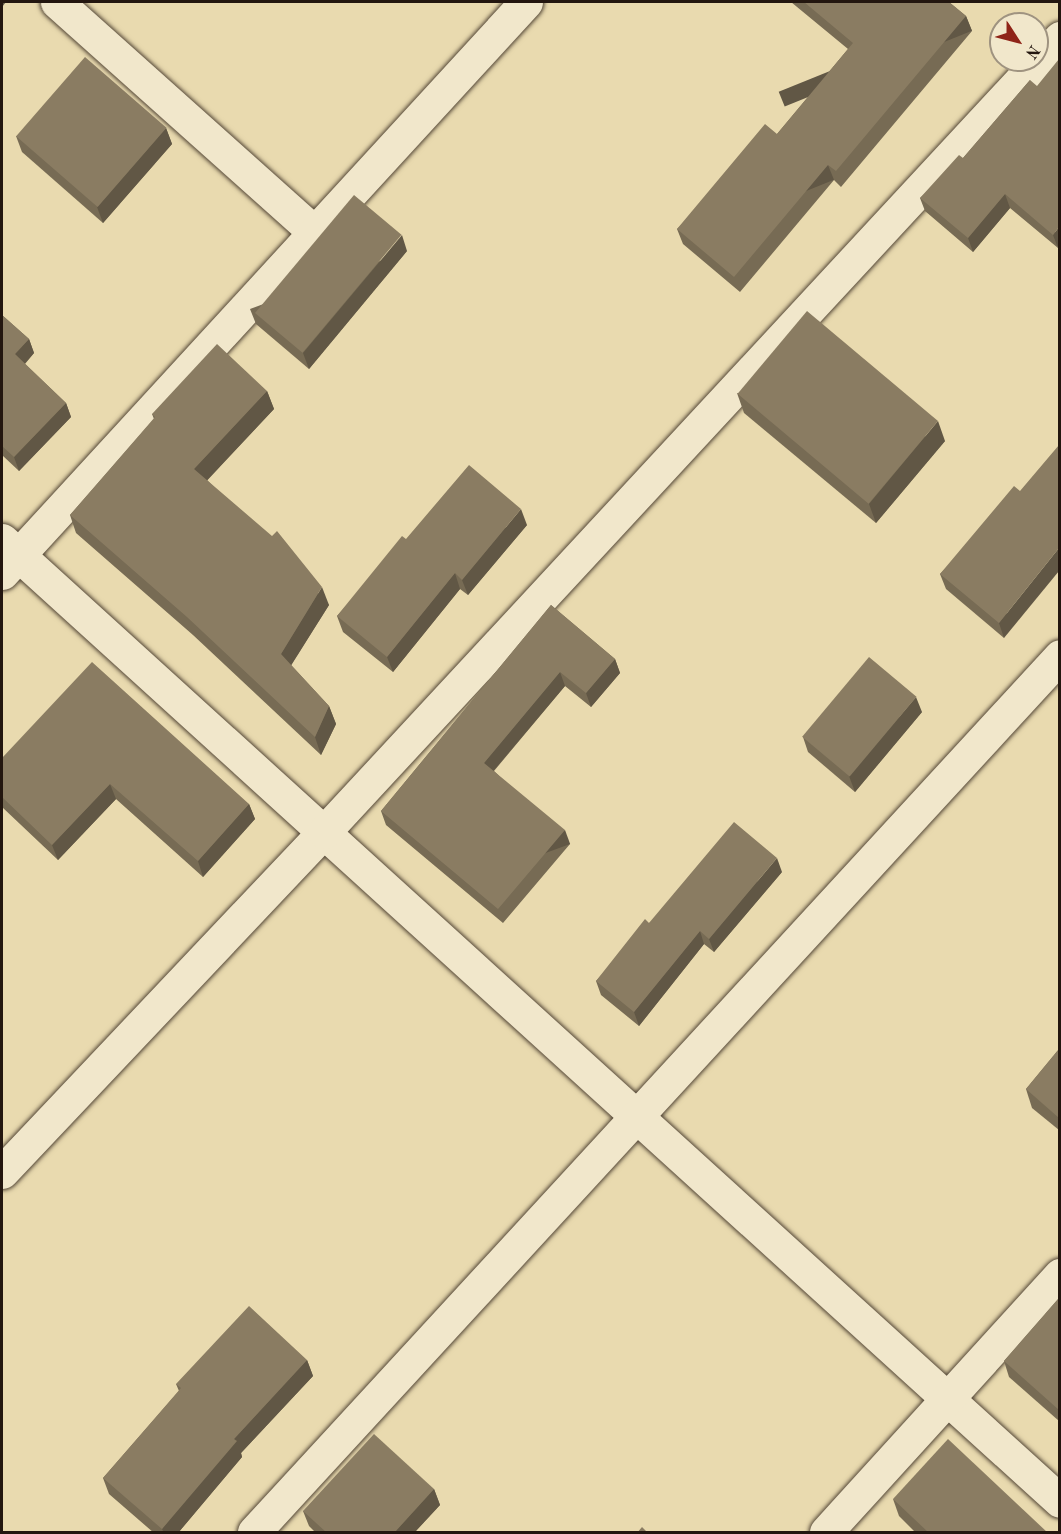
<!DOCTYPE html>
<html>
<head>
<meta charset="utf-8">
<style>
	body { margin:0 }
	#map { position:relative; width:1061px; height:1534px; overflow:hidden; background:#e9daaf; font-family:"Old Standard TT",serif }
	div>[style] { position:absolute }
	.roads { filter:drop-shadow(0 0 2px #544737) drop-shadow(0 0 2px #544737) }
	.minor>* { height:33px; margin:-16.5px; padding:0 16.5px; transform-origin:16.5px; border-radius:16.5px; background:#f1e7cb }
	.wall>* { inset:0; background:#776b54 }
	.shaded-wall>* { inset:0; background:#615745; transform-origin:0 0 }
	.building>* { inset:0; background:#8a7c62; transform-origin:0 0 }
	span { translate:-50% -50%; white-space:nowrap; text-align:center; line-height:1.15; -webkit-text-stroke:4.5px #f1e7cb; paint-order:stroke }
	.frame { position:absolute; inset:0; border:3px solid #23160f; pointer-events:none }
	.north { position:absolute; left:989px; top:12px; width:60px; height:60px; box-sizing:border-box; background:#f1e7cb; border:2px solid #9f9380; border-radius:50%; rotate:126deg; font-size:16px; font-weight:700; line-height:24px; text-align:center; color:#23160f }
	.north::after { content:''; display:block; margin:auto; width:21px; height:27px; background:#8f2418; clip-path:polygon(50% 0,100% 100%,50% 72%,0 100%) }
</style>
</head>
<body>
<div id="map">
	<div class="roads">
		<div class="minor">
			<i style="left:57px;top:2px;width:345px;rotate:41.8deg"></i>
			<i style="left:2px;top:540px;width:1429px;rotate:42.25deg"></i>
			<i style="left:2px;top:573px;width:775px;rotate:-47.46deg"></i>
			<i style="left:2px;top:1172px;width:468px;rotate:-46.6deg"></i>
			<i style="left:324px;top:832px;width:1083px;rotate:-47.17deg"></i>
			<i style="left:254px;top:1532px;width:1190px;rotate:-47.38deg"></i>
			<i style="left:826px;top:1532px;width:348px;rotate:-47.7deg"></i>
		</div>
	</div>
	<div class="wall">
		<i style="clip-path:polygon(791px 2px,949px 2px,966px 16px,972px 31px,841px 187px,834px 180px,740px 292px,683px 244px,677px 229px,777px 134px,848px 49px)"></i>
		<i style="clip-path:polygon(1030px 80px,1058px 248px,1010px 208px,973px 252px,925px 211px,920px 198px,963px 158px)"></i>
		<i style="clip-path:polygon(166px 128px,172px 144px,103px 223px,22px 152px,16px 136px)"></i>
		<i style="clip-path:polygon(407px 251px,309px 369px,256px 324px,250px 309px)"></i>
		<i style="clip-path:polygon(2px 315px,29px 339px,34px 353px,25px 364px,66px 403px,71px 417px,19px 471px,2px 455px)"></i>
		<i style="clip-path:polygon(267px 391px,274px 409px,207px 480px,329px 605px,291px 665px,329px 706px,336px 724px,321px 755px,193px 635px,76px 533px,70px 515px,154px 419px,152px 414px)"></i>
		<i style="clip-path:polygon(737px 393px,945px 441px,876px 523px,744px 413px)"></i>
		<i style="clip-path:polygon(1020px 491px,1004px 638px,946px 589px,940px 574px)"></i>
		<i style="clip-path:polygon(527px 525px,468px 595px,460px 589px,393px 672px,343px 632px,337px 616px,406px 539px)"></i>
		<i style="clip-path:polygon(551px 605px,615px 659px,620px 673px,591px 707px,565px 686px,494px 771px,570px 844px,503px 923px,386px 825px,381px 811px)"></i>
		<i style="clip-path:polygon(922px 712px,855px 792px,808px 752px,803px 737px)"></i>
		<i style="clip-path:polygon(2px 758px,249px 804px,255px 819px,203px 877px,116px 799px,58px 860px,2px 807px)"></i>
		<i style="clip-path:polygon(782px 872px,714px 952px,704px 944px,639px 1026px,601px 995px,596px 981px,649px 923px)"></i>
		<i style="clip-path:polygon(1059px 1049px,1059px 1130px,1032px 1108px,1026px 1089px)"></i>
		<i style="clip-path:polygon(1059px 1298px,1059px 1421px,1009px 1377px,1004px 1361px)"></i>
		<i style="clip-path:polygon(307px 1360px,313px 1376px,241px 1453px,242px 1457px,178px 1533px,154px 1533px,109px 1494px,103px 1478px,179px 1391px,176px 1384px)"></i>
		<i style="clip-path:polygon(434px 1489px,440px 1505px,414px 1533px,316px 1533px,309px 1526px,303px 1511px)"></i>
		<i style="clip-path:polygon(893px 1499px,1048px 1533px,916px 1533px,899px 1516px)"></i>
	</div>
	<div class="shaded-wall">
		<i style="clip-path:polygon(2px 2px,6px 2px,2px 7px)"></i>
		<i style="left:966px;top:16px;width:16px;height:202px;rotate:68deg"></i>
		<i style="clip-path:polygon(166px 128px,172px 144px,103px 223px,97px 207px)"></i>
		<i style="left:828px;top:165px;width:16px;height:146px;rotate:68deg"></i>
		<i style="clip-path:polygon(1005px 194px,1010px 208px,973px 252px,968px 238px)"></i>
		<i style="clip-path:polygon(1059px 227px,1059px 247px,1058px 248px,1053px 235px)"></i>
		<i style="clip-path:polygon(402px 235px,407px 251px,309px 369px,303px 353px)"></i>
		<i style="clip-path:polygon(29px 339px,34px 353px,20px 369px,15px 354px)"></i>
		<i style="clip-path:polygon(267px 391px,274px 409px,201px 487px,194px 469px)"></i>
		<i style="clip-path:polygon(66px 403px,71px 417px,19px 471px,14px 457px)"></i>
		<i style="clip-path:polygon(938px 421px,945px 441px,876px 523px,869px 504px)"></i>
		<i style="clip-path:polygon(521px 509px,527px 525px,468px 595px,462px 580px)"></i>
		<i style="clip-path:polygon(1059px 548px,1059px 571px,1004px 638px,999px 623px)"></i>
		<i style="clip-path:polygon(455px 573px,460px 589px,393px 672px,387px 657px)"></i>
		<i style="clip-path:polygon(322px 587px,329px 605px,287px 672px,281px 654px)"></i>
		<i style="clip-path:polygon(615px 659px,620px 673px,591px 707px,586px 693px)"></i>
		<i style="clip-path:polygon(560px 672px,565px 686px,489px 776px,484px 763px)"></i>
		<i style="clip-path:polygon(916px 697px,922px 712px,855px 792px,849px 776px)"></i>
		<i style="clip-path:polygon(329px 706px,336px 724px,321px 755px,315px 737px)"></i>
		<i style="clip-path:polygon(110px 784px,116px 799px,58px 860px,52px 845px)"></i>
		<i style="clip-path:polygon(249px 804px,255px 819px,203px 877px,198px 861px)"></i>
		<i style="left:565px;top:830px;width:15px;height:104px;rotate:70deg"></i>
		<i style="clip-path:polygon(777px 858px,782px 872px,714px 952px,709px 939px)"></i>
		<i style="clip-path:polygon(700px 931px,704px 944px,639px 1026px,634px 1012px)"></i>
		<i style="clip-path:polygon(307px 1360px,313px 1376px,241px 1453px,242px 1457px,178px 1533px,164px 1533px,162px 1529px,234px 1439px)"></i>
		<i style="clip-path:polygon(434px 1489px,440px 1505px,414px 1533px,394px 1533px)"></i>
	</div>
	<div class="building">
		<i style="clip-path:polygon(804px 2px,949px 2px,966px 16px,836px 171px,828px 165px,734px 277px,677px 229px,765px 124px,777px 134px,853px 43px)"></i>
		<i style="left:85px;top:57px;width:108px;height:105px;rotate:41deg"></i>
		<i style="clip-path:polygon(1059px 59px,1059px 227px,1053px 235px,1005px 194px,968px 238px,920px 198px,959px 155px,963px 158px,1030px 80px,1037px 86px)"></i>
		<i style="left:354px;top:195px;width:62px;height:154px;rotate:40deg"></i>
		<i style="left:807px;top:311px;width:171px;height:108px;rotate:40deg"></i>
		<i style="clip-path:polygon(2px 315px,29px 339px,15px 354px,66px 403px,14px 457px,2px 446px)"></i>
		<i style="clip-path:polygon(217px 344px,267px 391px,194px 469px,272px 536px,277px 531px,322px 587px,281px 654px,329px 706px,315px 737px,187px 617px,70px 515px,155px 417px,152px 414px)"></i>
		<i style="clip-path:polygon(1059px 445px,1059px 548px,999px 623px,940px 574px,1014px 486px,1020px 491px)"></i>
		<i style="clip-path:polygon(469px 465px,521px 509px,462px 580px,455px 573px,387px 657px,337px 616px,402px 536px,406px 539px)"></i>
		<i style="clip-path:polygon(551px 605px,615px 659px,586px 693px,560px 672px,484px 763px,565px 830px,498px 909px,381px 811px)"></i>
		<i style="left:869px;top:657px;width:62px;height:104px;rotate:40deg"></i>
		<i style="clip-path:polygon(92px 662px,249px 804px,198px 861px,110px 784px,52px 845px,2px 797px,2px 758px)"></i>
		<i style="clip-path:polygon(734px 822px,777px 858px,709px 939px,700px 931px,634px 1012px,596px 981px,645px 919px,649px 923px)"></i>
		<i style="clip-path:polygon(1059px 1049px,1059px 1118px,1026px 1089px)"></i>
		<i style="clip-path:polygon(1059px 1298px,1059px 1410px,1004px 1361px)"></i>
		<i style="clip-path:polygon(249px 1306px,307px 1360px,234px 1439px,237px 1441px,162px 1529px,103px 1478px,181px 1388px,176px 1384px)"></i>
		<i style="clip-path:polygon(374px 1434px,434px 1489px,394px 1533px,327px 1533px,303px 1511px)"></i>
		<i style="clip-path:polygon(948px 1439px,1048px 1533px,929px 1533px,893px 1499px)"></i>
		<i style="clip-path:polygon(642px 1527px,648px 1533px,637px 1533px)"></i>
	</div>
	<div class="frame"></div>
	<div class="north">N</div>
</div>
</body>
</html>
